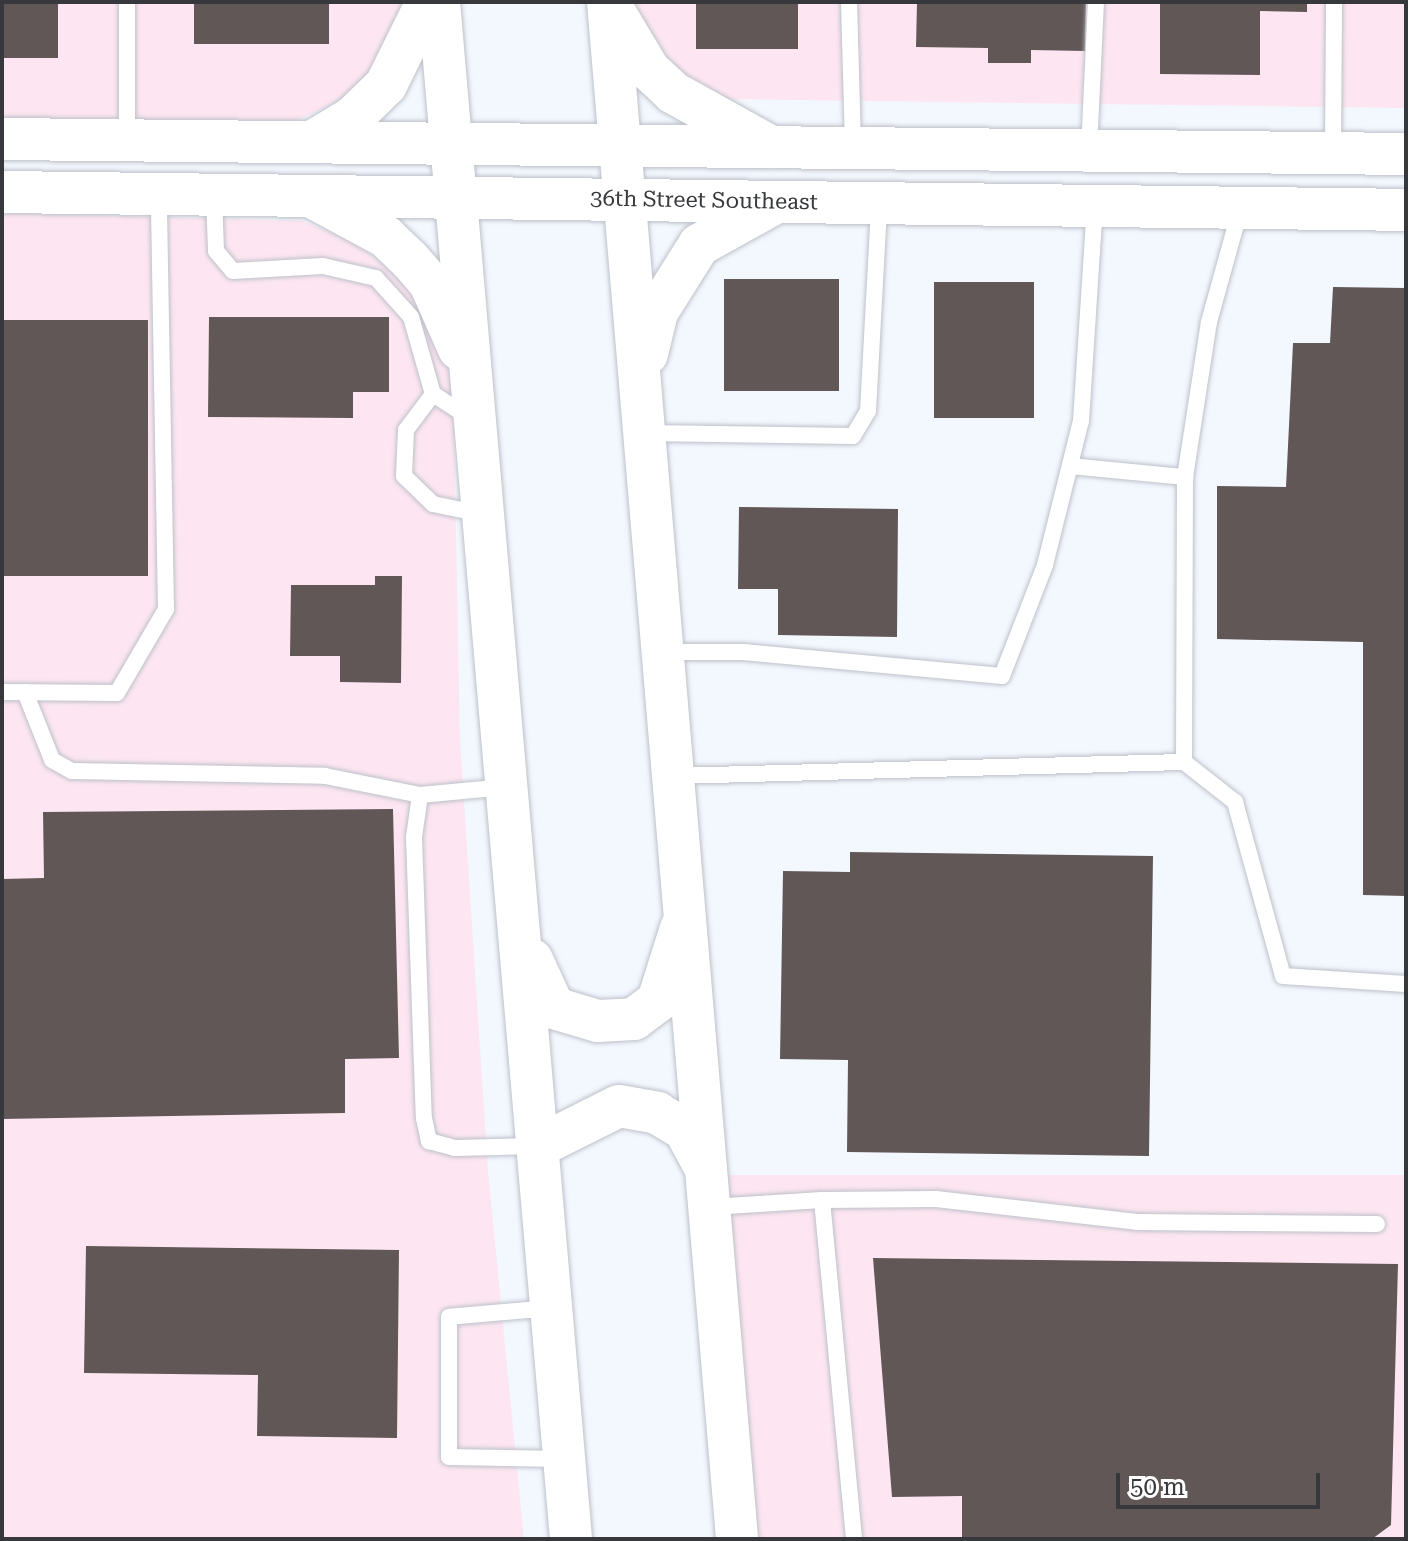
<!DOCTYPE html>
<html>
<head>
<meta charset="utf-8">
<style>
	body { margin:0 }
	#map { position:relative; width:1408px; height:1541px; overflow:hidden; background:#f3f7fe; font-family:"Roboto Serif",serif }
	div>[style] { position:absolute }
	.industrial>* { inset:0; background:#fde6f2; transform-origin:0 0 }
	.building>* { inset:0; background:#605756; transform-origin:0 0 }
	.roads { filter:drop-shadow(0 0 2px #bdc1c9) drop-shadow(0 0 2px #bdc1c9) }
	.lane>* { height:16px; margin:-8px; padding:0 8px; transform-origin:8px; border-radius:8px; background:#fff }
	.secondary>* { height:42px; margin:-21px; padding:0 21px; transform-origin:21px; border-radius:21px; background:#fff }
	span { translate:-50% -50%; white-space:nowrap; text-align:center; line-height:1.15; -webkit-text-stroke:8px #fff; paint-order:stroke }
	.street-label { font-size:22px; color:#36383b }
	.frame { position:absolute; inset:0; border:4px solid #36383b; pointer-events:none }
	.scale { position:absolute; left:1116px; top:1473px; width:204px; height:36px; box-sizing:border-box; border:4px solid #36383b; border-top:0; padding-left:10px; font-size:24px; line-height:28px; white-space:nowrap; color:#36383b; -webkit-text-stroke:6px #fff; paint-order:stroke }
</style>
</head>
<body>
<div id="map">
	<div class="industrial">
		<i style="clip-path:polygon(2px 2px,412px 2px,358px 91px,291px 123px,2px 118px)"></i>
		<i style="clip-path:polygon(628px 2px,1406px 2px,1406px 108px,720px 99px,671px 75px)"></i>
		<i style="clip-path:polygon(2px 213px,303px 221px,359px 245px,414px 290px,453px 377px,460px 740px,488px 1171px,524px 1539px,2px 1539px)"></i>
		<i style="left:728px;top:1175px;width:678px;height:367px"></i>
	</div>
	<div class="building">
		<i style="left:2px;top:2px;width:56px;height:56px"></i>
		<i style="left:194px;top:2px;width:135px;height:42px"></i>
		<i style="left:696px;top:2px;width:102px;height:47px"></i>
		<i style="clip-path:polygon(917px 2px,1086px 2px,1085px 51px,1031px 50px,1031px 63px,988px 63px,988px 48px,916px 47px)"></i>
		<i style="clip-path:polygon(1160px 2px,1307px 2px,1307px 12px,1260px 11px,1260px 75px,1160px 74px)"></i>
		<i style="left:724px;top:279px;width:115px;height:112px"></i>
		<i style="left:934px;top:282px;width:100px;height:136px"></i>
		<i style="clip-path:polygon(1333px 287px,1406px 288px,1406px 896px,1363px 895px,1363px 642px,1217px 639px,1217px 486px,1286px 487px,1293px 343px,1330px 343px)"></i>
		<i style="clip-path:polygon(209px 317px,389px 317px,389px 392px,353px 392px,353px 418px,208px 417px)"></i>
		<i style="left:2px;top:320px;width:146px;height:256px"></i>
		<i style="clip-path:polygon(739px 507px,898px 509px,897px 637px,778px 635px,778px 589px,738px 589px)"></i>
		<i style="clip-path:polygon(375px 576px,402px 576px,401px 683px,340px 682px,340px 656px,290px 656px,291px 585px,375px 585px)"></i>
		<i style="clip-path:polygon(393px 809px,399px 1058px,345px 1059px,345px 1113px,2px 1119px,2px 879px,44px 878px,43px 812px)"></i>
		<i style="clip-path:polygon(850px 852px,1153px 856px,1149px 1156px,847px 1152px,848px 1060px,780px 1059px,783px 871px,850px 872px)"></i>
		<i style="clip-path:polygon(86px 1246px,399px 1250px,397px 1438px,257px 1436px,258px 1375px,84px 1373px)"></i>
		<i style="clip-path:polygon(873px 1258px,1398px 1264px,1391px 1525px,1372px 1539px,962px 1539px,962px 1496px,892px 1497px)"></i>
	</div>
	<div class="roads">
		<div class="lane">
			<i style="left:849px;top:2px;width:147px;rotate:88.4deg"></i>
			<i style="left:127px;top:138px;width:136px;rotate:-90deg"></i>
			<i style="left:1089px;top:150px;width:148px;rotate:-87.3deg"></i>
			<i style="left:1333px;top:151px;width:149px;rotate:-89.6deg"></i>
			<i style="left:214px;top:196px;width:55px;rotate:87.9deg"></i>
			<i style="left:216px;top:251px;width:26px;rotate:50deg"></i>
			<i style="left:233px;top:271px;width:90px;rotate:-3.2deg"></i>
			<i style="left:323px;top:266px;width:54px;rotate:12.8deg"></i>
			<i style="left:376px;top:278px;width:52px;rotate:48.1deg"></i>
			<i style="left:411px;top:317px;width:80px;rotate:74.1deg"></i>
			<i style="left:433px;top:394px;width:30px;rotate:33deg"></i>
			<i style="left:458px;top:410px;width:14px;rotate:-4deg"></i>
			<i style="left:433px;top:394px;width:45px;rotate:126.9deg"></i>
			<i style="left:406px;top:430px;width:46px;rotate:92.5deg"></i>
			<i style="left:404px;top:476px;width:40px;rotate:44deg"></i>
			<i style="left:433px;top:504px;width:49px;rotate:11.8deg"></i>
			<i style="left:646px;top:433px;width:207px;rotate:0.8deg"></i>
			<i style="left:853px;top:436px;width:29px;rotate:-59deg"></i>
			<i style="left:868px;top:411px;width:206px;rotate:-86.9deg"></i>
			<i style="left:1070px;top:466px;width:116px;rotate:5.5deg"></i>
			<i style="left:665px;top:652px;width:78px"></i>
			<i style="left:743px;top:652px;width:260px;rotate:5.3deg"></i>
			<i style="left:1002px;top:676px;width:119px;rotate:-68.8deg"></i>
			<i style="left:1045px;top:565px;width:148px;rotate:-76deg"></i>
			<i style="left:1081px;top:421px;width:215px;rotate:-86.3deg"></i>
			<i style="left:2px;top:692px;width:115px;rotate:0.5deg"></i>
			<i style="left:117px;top:693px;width:97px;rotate:-59.7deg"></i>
			<i style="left:166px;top:609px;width:414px;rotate:-91deg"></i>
			<i style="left:25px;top:692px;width:73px;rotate:68.3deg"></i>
			<i style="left:52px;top:760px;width:23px;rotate:29deg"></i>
			<i style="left:72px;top:771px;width:253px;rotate:1.1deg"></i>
			<i style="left:325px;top:776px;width:97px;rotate:11.3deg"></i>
			<i style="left:1184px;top:762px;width:285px;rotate:-89.8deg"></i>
			<i style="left:1185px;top:477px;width:157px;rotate:-81.2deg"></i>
			<i style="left:1209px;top:322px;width:116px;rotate:-74.5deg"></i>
			<i style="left:675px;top:776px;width:509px;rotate:-1.58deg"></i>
			<i style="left:1184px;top:762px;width:65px;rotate:38.1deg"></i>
			<i style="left:1235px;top:802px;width:180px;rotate:74.6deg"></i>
			<i style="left:1283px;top:976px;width:123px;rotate:3.7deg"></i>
			<i style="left:505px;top:787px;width:85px;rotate:174.6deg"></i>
			<i style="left:420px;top:795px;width:42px;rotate:98.1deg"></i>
			<i style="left:414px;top:837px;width:281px;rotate:88deg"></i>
			<i style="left:424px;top:1118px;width:24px;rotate:78deg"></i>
			<i style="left:429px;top:1141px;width:27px;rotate:15deg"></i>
			<i style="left:455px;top:1148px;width:82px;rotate:-1.4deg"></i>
			<i style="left:822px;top:1200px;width:114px;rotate:-0.5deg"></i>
			<i style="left:936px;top:1199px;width:202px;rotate:6.5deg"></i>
			<i style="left:1137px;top:1222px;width:240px;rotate:0.5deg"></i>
			<i style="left:712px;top:1207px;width:110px;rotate:-3.6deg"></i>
			<i style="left:822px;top:1200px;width:341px;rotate:84.6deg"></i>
			<i style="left:551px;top:1308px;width:102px;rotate:175deg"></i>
			<i style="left:449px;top:1317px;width:140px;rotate:90deg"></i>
			<i style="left:449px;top:1457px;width:114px;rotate:1deg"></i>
		</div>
		<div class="secondary">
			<i style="left:439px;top:2px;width:1543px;rotate:85.09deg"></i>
			<i style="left:608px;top:2px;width:1542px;rotate:85.2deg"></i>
			<i style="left:612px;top:8px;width:72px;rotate:59.2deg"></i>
			<i style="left:649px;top:70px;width:34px;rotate:43deg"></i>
			<i style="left:674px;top:93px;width:111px;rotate:29.1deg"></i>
			<i style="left:2px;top:139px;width:1404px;rotate:0.61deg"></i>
			<i style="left:312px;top:142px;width:47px;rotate:-31deg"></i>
			<i style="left:352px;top:118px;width:47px;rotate:-44.1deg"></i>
			<i style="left:386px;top:85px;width:93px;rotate:-63.7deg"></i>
			<i style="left:2px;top:192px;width:1404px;rotate:0.73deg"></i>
			<i style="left:314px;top:198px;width:82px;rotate:28.4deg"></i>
			<i style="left:386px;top:237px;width:33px;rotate:44deg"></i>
			<i style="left:410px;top:260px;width:30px;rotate:49deg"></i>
			<i style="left:430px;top:283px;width:72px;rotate:66.3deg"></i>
			<i style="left:647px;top:354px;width:43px;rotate:-76.6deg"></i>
			<i style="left:657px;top:312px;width:79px;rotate:-57.9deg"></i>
			<i style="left:699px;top:245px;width:87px;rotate:-28.9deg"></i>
			<i style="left:532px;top:960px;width:53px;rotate:65.4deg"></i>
			<i style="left:554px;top:1008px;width:46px;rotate:16.5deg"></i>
			<i style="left:598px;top:1021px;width:36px;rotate:-3deg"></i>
			<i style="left:634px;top:1019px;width:30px;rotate:-37deg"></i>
			<i style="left:658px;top:1001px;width:77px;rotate:-72.5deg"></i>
			<i style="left:539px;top:1146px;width:89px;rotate:-26.6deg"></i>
			<i style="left:619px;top:1106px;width:39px;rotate:10deg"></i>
			<i style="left:657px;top:1113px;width:33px;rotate:31deg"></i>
			<i style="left:685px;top:1130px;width:44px;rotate:61.7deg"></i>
		</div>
	</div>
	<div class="street-label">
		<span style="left:704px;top:200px;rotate:1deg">36th Street Southeast</span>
	</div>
	<div class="frame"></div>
	<div class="scale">50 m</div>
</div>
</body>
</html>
